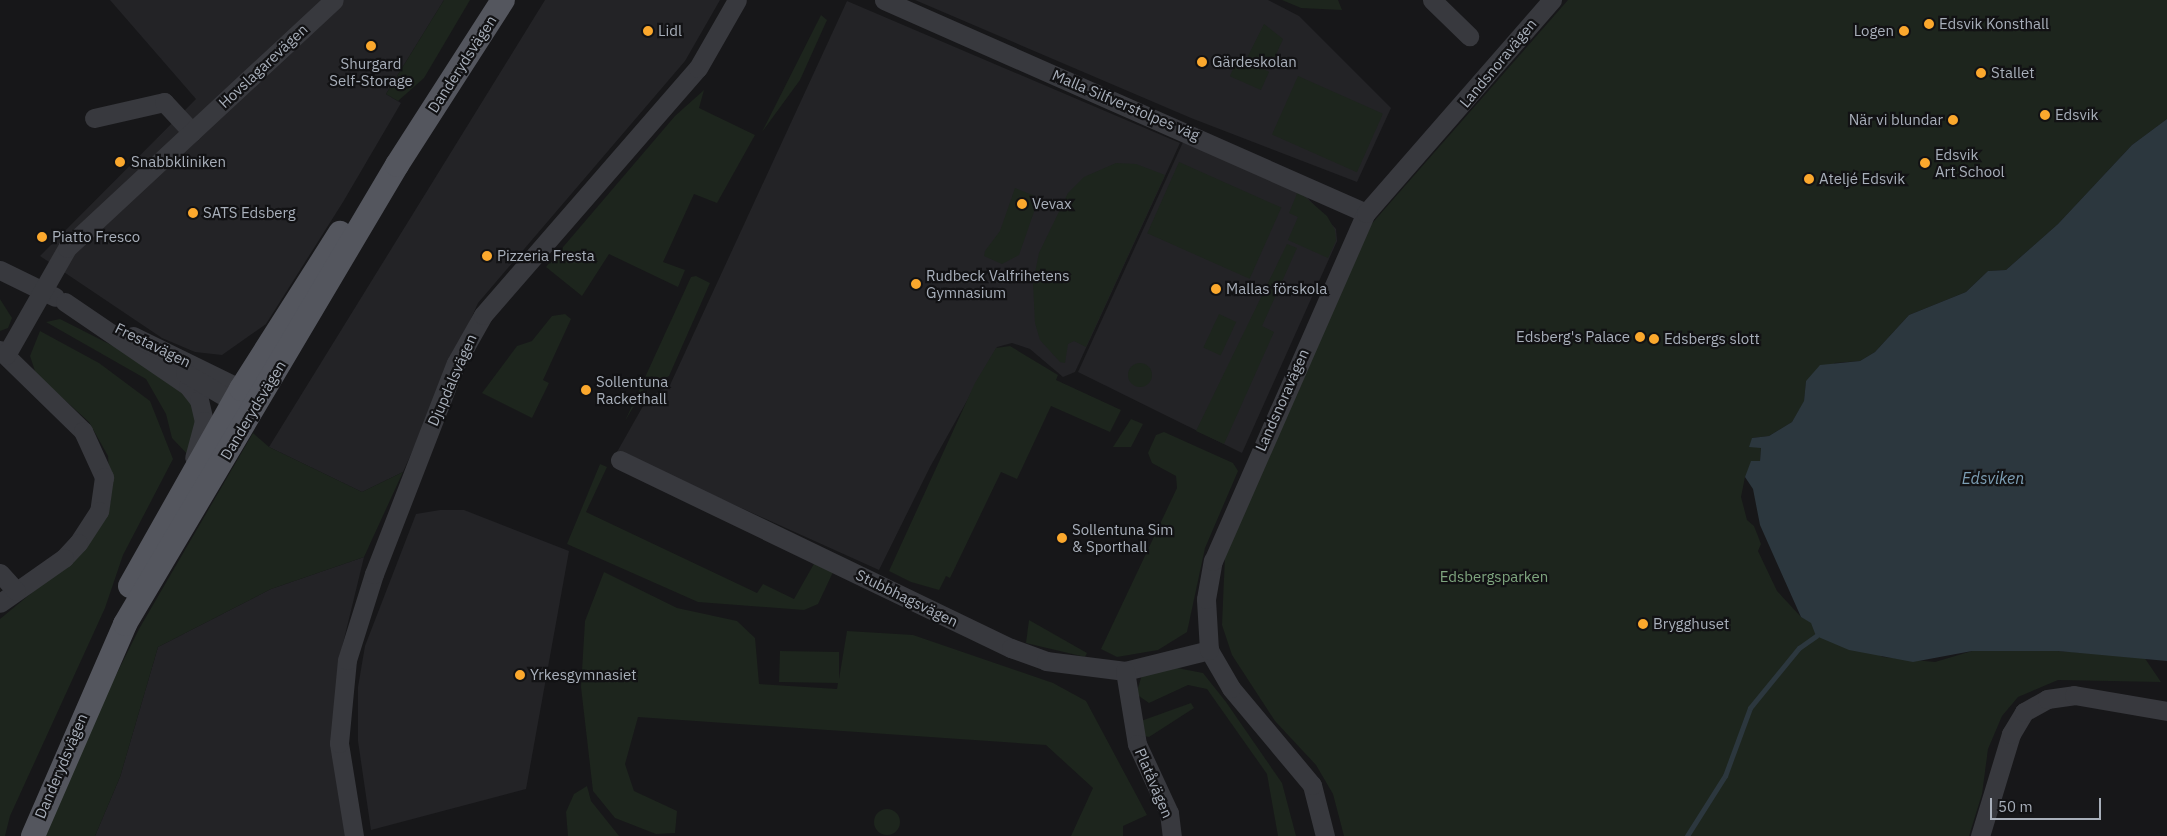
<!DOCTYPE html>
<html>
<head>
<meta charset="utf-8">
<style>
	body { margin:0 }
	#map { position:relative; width:2167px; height:836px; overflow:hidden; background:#171719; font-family:"IBM Plex Sans",sans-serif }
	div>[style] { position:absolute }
	.built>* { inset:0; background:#232326 }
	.green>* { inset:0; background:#1d251d; transform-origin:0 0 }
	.round { border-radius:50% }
	.water>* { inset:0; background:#2c373e }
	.stream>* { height:4.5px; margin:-2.25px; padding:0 2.25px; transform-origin:2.25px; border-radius:2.25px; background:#2c373e }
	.minor>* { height:19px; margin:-9.5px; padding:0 9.5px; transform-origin:9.5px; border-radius:9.5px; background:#38393e }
	.major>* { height:24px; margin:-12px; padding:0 12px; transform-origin:12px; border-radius:12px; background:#54565e }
	.dots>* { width:14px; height:14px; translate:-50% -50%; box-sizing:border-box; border:2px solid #121214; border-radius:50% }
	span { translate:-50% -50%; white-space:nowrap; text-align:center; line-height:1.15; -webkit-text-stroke:4.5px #121214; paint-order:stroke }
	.poi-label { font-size:15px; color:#a8afba }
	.left { translate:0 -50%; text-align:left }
	.right { translate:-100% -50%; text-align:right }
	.street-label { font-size:15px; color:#a8afba }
	.park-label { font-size:15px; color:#7fa67f }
	.water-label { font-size:16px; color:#7ea0b6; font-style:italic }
	.scale { position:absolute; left:1990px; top:798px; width:111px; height:22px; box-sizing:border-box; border:2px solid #a8afba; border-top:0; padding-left:6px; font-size:15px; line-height:18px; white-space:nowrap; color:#a8afba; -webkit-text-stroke:4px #121214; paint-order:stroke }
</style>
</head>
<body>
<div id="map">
	<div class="built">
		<i style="clip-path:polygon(110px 0,444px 0,386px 94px,401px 103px,343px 202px,266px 324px,222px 355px,195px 352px,162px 338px,40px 256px,196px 99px)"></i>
		<i style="clip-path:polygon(545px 0,720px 0,685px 61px,478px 303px,403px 472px,362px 492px,269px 447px)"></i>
		<i style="clip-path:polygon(915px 0,1268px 0,1299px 16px,1391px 108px,1357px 182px,1191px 118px)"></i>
		<i style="clip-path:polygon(847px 1px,1180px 143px,1075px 372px,1063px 377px,1030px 349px,1012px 343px,997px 347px,930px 467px,879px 570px,617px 452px,647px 399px,670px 385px)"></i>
		<i style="clip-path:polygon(1184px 140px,1303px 193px,1336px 229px,1337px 241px,1242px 453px,1078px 372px)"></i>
		<i style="clip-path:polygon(440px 510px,464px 510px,569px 551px,526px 789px,371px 830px,358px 741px,358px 687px,365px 646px,416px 514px)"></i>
		<i style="clip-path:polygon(364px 557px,338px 664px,350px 836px,95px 836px,120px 777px,158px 647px,271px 589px)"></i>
	</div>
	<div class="green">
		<i style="clip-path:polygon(444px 0,470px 0,424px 78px,398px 101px,386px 94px)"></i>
		<i style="clip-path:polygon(1282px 0,1338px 0,1342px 10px,1301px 8px)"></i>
		<i style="clip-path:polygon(1568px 0,2167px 0,2167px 119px,2132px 145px,2058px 224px,2006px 270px,1988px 271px,1966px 292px,1909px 315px,1875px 352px,1860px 361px,1835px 363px,1806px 381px,1804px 402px,1792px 422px,1769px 436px,1752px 438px,1761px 448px,1760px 461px,1745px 477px,1741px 497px,1747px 520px,1754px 526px,1761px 544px,1758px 551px,1777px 591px,1801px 617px,1883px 657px,1935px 662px,1972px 651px,2058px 651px,2144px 657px,2161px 682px,2058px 680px,2018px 697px,2002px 716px,1988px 749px,1982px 794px,1969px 836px,1344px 836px,1333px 794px,1316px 765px,1275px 721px,1232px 655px,1222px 625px,1225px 555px,1368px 228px)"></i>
		<i style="clip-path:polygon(821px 15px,827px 20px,800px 80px,762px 132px)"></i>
		<i style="clip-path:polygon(1264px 24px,1283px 39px,1269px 70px,1246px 60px)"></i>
		<i style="left:1238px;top:58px;width:34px;height:20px;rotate:24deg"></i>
		<i style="left:1298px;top:76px;width:93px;height:64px;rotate:24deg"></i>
		<i style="clip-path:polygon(704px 90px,699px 108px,755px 135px,717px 203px,694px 194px,663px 262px,685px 270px,678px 287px,609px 254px,582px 296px,546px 267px,675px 116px)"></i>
		<i style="left:1179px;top:162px;width:112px;height:78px;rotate:24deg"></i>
		<i style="clip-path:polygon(1116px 163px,1136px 164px,1165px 175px,1086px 347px,1074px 341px,1068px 344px,1065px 363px,1060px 362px,1040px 340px,1035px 323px,1033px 283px,1039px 253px,1068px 193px,1084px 177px)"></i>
		<i style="clip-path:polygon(1015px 188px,1035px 196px,1037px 203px,1019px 255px,1002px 264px,984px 256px,985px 251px,1000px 231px)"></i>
		<i style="clip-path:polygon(1298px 191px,1327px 216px,1335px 230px,1336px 241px,1328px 258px,1288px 240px,1298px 217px,1289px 213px)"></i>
		<i style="clip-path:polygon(1287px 244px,1297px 248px,1262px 326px,1274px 332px,1224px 444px,1196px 431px)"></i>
		<i style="clip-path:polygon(696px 276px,710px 283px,669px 376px,644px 389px,625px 421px,691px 277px)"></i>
		<i style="clip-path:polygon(0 299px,12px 318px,8px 328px,0 331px)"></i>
		<i style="clip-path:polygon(565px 314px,571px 319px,543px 380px,549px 383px,532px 418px,482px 393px,517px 346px,532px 341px,552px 316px)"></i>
		<i style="left:1219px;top:314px;width:19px;height:37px;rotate:25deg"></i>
		<i style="clip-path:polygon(60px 319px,125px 352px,185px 392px,195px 407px,197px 423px,189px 456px,172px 438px,166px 414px,146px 379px,46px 322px)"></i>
		<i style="clip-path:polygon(40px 331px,99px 363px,150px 401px,173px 459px,123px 555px,105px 608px,10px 816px,5px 836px,0 836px,0 619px,86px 548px,111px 501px,108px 456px,89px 422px,36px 374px,30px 356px)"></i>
		<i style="clip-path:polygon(1010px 346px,1058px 375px,1056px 380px,1121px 410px,1110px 432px,1051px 406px,1017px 479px,1001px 472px,950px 578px,946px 576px,939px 590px,911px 582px,889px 571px,975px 383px,996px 348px)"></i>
		<i class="round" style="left:1128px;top:363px;width:24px;height:24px"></i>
		<i style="clip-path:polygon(1131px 419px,1143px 424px,1131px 447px,1113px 447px)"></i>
		<i style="clip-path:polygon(1164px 432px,1233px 463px,1238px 471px,1205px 548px,1187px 632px,1158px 650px,1117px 657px,1101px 649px,1177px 488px,1176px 476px,1152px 463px,1148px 453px,1156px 435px)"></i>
		<i style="clip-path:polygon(253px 433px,269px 447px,362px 492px,403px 472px,364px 557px,271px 589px,158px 647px,120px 777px,95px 836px,44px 836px,59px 789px,139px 629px)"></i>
		<i style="clip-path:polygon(600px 464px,607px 467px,586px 512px,757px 593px,763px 584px,794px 599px,815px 562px,834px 570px,818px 604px,804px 610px,698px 602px,567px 544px)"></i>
		<i style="clip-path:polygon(604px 572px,677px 608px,737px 621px,755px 638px,759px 684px,837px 689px,838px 683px,779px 682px,780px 651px,839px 652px,839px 679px,847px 631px,913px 635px,1053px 683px,1086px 701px,1147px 815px,1123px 826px,1123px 836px,1071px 836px,1093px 788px,1046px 745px,638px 717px,625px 764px,634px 791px,677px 811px,675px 833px,656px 834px,615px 818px,593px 791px,581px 687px,585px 621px)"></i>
		<i style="clip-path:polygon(1029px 620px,1087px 653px,1085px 657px,1026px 643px)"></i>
		<i style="clip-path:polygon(1177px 668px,1203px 673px,1226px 702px,1282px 783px,1296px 836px,1278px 836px,1267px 774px,1207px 689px,1188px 685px,1149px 703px,1136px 694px,1142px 675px)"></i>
		<i style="clip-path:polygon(1191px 703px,1194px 708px,1149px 737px,1143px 736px,1141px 721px)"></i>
		<i style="clip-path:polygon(587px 786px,591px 801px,619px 836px,568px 836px,566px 812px,574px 794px)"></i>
		<i class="round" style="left:874px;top:809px;width:26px;height:26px"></i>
	</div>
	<div class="water">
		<i style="clip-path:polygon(2167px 119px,2167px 661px,2058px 651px,1972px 651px,1913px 662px,1849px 650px,1816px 636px,1811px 623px,1801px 617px,1760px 525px,1753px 489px,1745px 477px,1751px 461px,1760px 461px,1761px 448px,1749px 447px,1752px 438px,1769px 436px,1792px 422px,1804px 401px,1806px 381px,1820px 365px,1860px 361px,1875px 352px,1909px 315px,1966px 292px,1988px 271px,2006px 270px,2058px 224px,2132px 145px)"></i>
	</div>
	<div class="stream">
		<i style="left:1687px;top:836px;width:71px;rotate:-57.7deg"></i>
		<i style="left:1725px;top:776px;width:72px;rotate:-69.8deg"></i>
		<i style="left:1750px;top:708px;width:77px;rotate:-50.8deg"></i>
		<i style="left:1799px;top:648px;width:21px;rotate:-35deg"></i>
	</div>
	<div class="minor">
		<i style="left:884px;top:0;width:527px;rotate:23.84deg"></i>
		<i style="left:1432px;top:0;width:52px;rotate:44.2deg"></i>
		<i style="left:94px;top:118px;width:72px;rotate:-12.9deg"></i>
		<i style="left:164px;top:102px;width:41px;rotate:47deg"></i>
		<i style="left:0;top:270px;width:61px;rotate:26.1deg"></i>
		<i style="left:65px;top:302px;width:149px;rotate:34.3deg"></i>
		<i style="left:188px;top:386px;width:18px;rotate:52deg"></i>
		<i style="left:199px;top:400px;width:22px;rotate:77deg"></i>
		<i style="left:204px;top:421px;width:38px;rotate:105deg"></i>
		<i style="left:133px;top:336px;width:120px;rotate:26.1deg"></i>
		<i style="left:0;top:350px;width:116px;rotate:44.3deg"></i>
		<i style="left:83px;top:431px;width:51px;rotate:65.5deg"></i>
		<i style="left:104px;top:477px;width:34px;rotate:98deg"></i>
		<i style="left:99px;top:511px;width:38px;rotate:123deg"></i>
		<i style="left:78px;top:543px;width:21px;rotate:133deg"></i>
		<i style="left:64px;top:558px;width:78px;rotate:144.9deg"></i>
		<i style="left:6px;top:355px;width:123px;rotate:-60.3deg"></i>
		<i style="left:67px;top:248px;width:364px;rotate:-42.9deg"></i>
		<i style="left:185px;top:373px;width:57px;rotate:30.6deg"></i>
		<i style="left:620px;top:460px;width:434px;rotate:25.7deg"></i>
		<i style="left:1011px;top:648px;width:37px;rotate:20deg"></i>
		<i style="left:1046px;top:661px;width:80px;rotate:7.2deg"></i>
		<i style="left:1125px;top:671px;width:87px;rotate:-14deg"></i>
		<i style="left:0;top:573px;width:24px;rotate:48deg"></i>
		<i style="left:1125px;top:671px;width:74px;rotate:80.7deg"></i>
		<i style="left:1137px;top:744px;width:76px;rotate:65.1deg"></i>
		<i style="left:1169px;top:813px;width:23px;rotate:83deg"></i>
		<i style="left:354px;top:836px;width:94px;rotate:-99.2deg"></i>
		<i style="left:339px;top:743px;width:83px;rotate:-84.5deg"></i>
		<i style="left:347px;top:660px;width:90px;rotate:-72.6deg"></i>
		<i style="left:374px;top:574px;width:226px;rotate:-68.8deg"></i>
		<i style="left:456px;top:363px;width:55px;rotate:-60.6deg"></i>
		<i style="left:483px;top:315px;width:327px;rotate:-49deg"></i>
		<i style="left:698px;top:68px;width:78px;rotate:-60.2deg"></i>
		<i style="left:1325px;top:836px;width:53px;rotate:-104.3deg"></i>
		<i style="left:1312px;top:785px;width:126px;rotate:-129.9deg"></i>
		<i style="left:1231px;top:688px;width:44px;rotate:-120.1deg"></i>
		<i style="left:1209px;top:650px;width:51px;rotate:-93.4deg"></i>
		<i style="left:1206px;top:599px;width:39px;rotate:-80deg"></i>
		<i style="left:1213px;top:561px;width:380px;rotate:-66.3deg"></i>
		<i style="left:1366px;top:213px;width:283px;rotate:-48.9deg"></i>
		<i style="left:1980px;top:836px;width:107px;rotate:-73.1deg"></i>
		<i style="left:2011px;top:734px;width:26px;rotate:-59deg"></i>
		<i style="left:2024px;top:712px;width:26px;rotate:-29deg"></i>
		<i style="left:2047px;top:699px;width:27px;rotate:-8deg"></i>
		<i style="left:2074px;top:695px;width:94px;rotate:9.8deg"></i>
	</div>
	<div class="major">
		<i style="left:130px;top:586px;width:226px;rotate:-60.6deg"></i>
		<i style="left:241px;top:389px;width:185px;rotate:-57.6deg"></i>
		<i style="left:33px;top:836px;width:231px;rotate:-66.5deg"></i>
		<i style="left:125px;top:624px;width:534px;rotate:-59.35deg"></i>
		<i style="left:397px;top:165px;width:196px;rotate:-57.3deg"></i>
	</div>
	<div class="dots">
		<i style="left:1929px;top:24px;background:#fba82d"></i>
		<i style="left:648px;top:31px;background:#fba82d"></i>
		<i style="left:1904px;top:31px;background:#fba82d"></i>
		<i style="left:371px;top:46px;background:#fba82d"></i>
		<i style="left:1202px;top:62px;background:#fba82d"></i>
		<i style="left:1981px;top:73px;background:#fba82d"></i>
		<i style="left:2045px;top:115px;background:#fba82d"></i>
		<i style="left:1953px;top:120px;background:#fba82d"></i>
		<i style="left:120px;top:162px;background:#fba82d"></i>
		<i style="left:1925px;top:163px;background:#fba82d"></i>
		<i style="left:1809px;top:179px;background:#fba82d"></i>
		<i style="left:1022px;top:204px;background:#fba82d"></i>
		<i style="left:193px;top:213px;background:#fba82d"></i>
		<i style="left:42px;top:237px;background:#fba82d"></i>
		<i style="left:487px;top:256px;background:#fba82d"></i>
		<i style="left:916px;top:284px;background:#fba82d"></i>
		<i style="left:1216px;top:289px;background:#fba82d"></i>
		<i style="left:1640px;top:337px;background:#fba82d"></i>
		<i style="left:1654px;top:339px;background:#fba82d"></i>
		<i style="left:586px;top:390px;background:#fba82d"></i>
		<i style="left:1062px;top:538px;background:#fba82d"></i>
		<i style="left:1643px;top:624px;background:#fba82d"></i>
		<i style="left:520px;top:675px;background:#fba82d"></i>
	</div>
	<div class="poi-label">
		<span class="left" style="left:1939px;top:24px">Edsvik Konsthall</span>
		<span class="left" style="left:658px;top:31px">Lidl</span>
		<span class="right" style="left:1894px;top:31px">Logen</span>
		<span class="left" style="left:1212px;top:62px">Gärdeskolan</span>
		<span style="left:371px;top:72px">Shurgard<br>Self-Storage</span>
		<span class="left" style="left:1991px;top:73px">Stallet</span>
		<span class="left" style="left:2055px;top:115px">Edsvik</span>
		<span class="right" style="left:1943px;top:120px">När vi blundar</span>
		<span class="left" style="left:1935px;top:163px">Edsvik<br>Art School</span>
		<span class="left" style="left:131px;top:162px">Snabbkliniken</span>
		<span class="left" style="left:1819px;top:179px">Ateljé Edsvik</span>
		<span class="left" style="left:1032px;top:204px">Vevax</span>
		<span class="left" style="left:203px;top:213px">SATS Edsberg</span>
		<span class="left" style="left:52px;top:237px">Piatto Fresco</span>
		<span class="left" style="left:497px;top:256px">Pizzeria Fresta</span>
		<span class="left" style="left:926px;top:284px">Rudbeck Valfrihetens<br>Gymnasium</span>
		<span class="left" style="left:1226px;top:289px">Mallas förskola</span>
		<span class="right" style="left:1630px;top:337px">Edsberg's Palace</span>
		<span class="left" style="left:1664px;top:339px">Edsbergs slott</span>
		<span class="left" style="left:596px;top:390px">Sollentuna<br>Rackethall</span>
		<span class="left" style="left:1072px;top:538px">Sollentuna Sim<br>&amp; Sporthall</span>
		<span class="left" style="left:1653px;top:624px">Brygghuset</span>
		<span class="left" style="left:530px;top:675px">Yrkesgymnasiet</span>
	</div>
	<div class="street-label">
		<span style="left:1498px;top:63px;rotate:-50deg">Landsnoravägen</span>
		<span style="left:462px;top:64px;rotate:-57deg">Danderydsvägen</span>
		<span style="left:263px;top:66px;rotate:-43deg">Hovslagarevägen</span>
		<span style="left:1126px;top:105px;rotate:23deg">Malla Silfverstolpes väg</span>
		<span style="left:153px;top:345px;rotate:26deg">Frestavägen</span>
		<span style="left:452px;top:380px;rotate:-66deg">Djupdalsvägen</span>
		<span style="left:1282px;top:400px;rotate:-66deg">Landsnoravägen</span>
		<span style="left:253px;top:410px;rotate:-59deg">Danderydsvägen</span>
		<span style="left:907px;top:598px;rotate:26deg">Stubbhagsvägen</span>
		<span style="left:61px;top:766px;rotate:-67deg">Danderydsvägen</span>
		<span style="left:1154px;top:783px;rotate:67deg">Platåvägen</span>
	</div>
	<div class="park-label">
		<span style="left:1494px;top:577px">Edsbergsparken</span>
	</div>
	<div class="water-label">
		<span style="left:1993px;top:478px">Edsviken</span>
	</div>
	<div class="scale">50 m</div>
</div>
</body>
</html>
